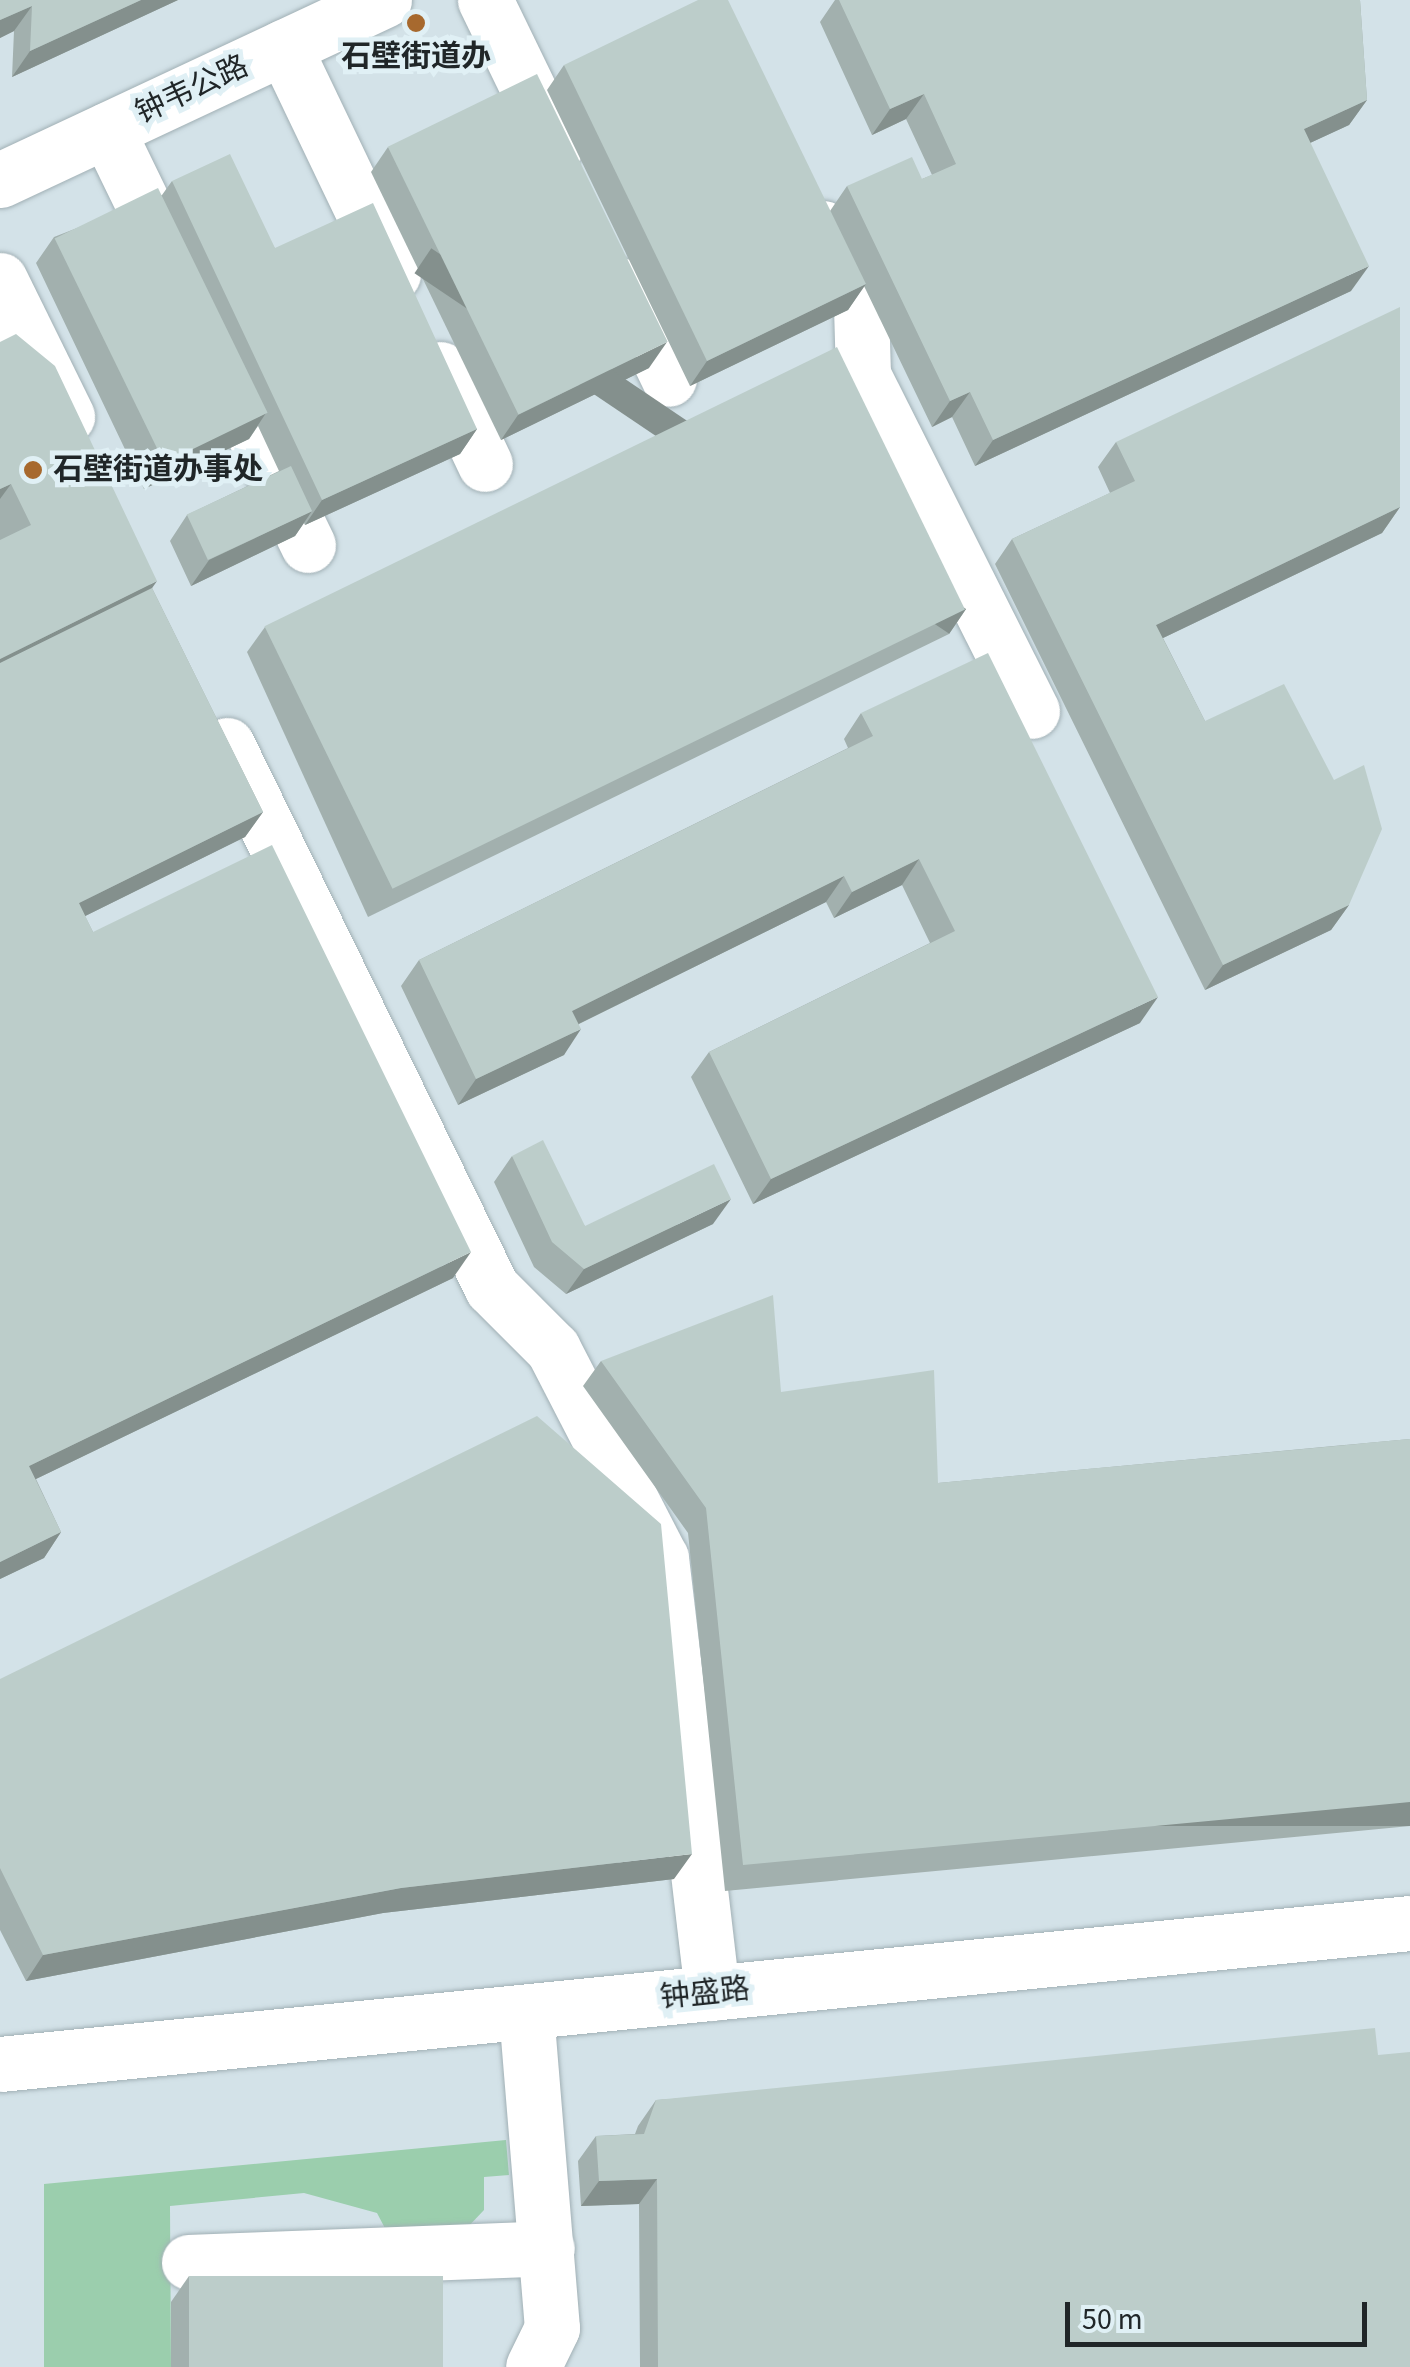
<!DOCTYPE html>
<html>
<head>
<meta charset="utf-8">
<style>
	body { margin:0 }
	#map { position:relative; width:1410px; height:2367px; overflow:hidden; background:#d3e2e8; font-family:"Source Sans 3","Noto Sans SC",sans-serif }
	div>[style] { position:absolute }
	.green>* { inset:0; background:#9bcead }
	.roads { filter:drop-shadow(0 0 2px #a1b0b5) drop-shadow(0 0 2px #a1b0b5) }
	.minor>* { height:55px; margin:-27.5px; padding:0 27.5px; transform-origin:27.5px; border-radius:27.5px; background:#fff }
	.major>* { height:55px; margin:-27.5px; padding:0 27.5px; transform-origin:27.5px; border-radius:27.5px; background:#fff }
	.wall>* { inset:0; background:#a2b0ae }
	.shaded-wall>* { inset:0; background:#84908d; transform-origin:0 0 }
	.building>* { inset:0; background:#bccdca; transform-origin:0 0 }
	.dots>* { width:28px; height:28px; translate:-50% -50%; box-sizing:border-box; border:5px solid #e0f0f5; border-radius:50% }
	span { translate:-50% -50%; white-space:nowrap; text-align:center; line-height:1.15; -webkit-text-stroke:10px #e0f0f5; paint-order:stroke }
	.poi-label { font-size:30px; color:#202628; font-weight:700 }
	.left { translate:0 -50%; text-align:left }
	.street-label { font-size:30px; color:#202628 }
	.scale { position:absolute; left:1065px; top:2302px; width:302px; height:45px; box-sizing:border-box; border:5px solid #202628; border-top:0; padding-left:12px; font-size:30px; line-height:35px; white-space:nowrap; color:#202628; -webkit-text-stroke:8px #e0f0f5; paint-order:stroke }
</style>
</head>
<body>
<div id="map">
	<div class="green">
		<i style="clip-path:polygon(506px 2140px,509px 2175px,484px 2177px,484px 2210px,465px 2230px,388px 2234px,377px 2213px,304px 2193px,170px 2206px,171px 2367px,44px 2367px,44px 2184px)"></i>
	</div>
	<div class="roads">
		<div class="minor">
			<i style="left:485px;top:0;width:162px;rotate:64.1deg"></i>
			<i style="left:284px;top:47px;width:252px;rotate:64.4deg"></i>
			<i style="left:107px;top:130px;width:147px;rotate:64.1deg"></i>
			<i style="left:823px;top:228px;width:88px;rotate:64.3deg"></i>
			<i style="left:861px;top:307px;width:68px;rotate:88.3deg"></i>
			<i style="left:863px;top:375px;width:376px;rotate:63.3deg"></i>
			<i style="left:0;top:280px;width:152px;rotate:63.8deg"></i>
			<i style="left:624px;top:286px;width:103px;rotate:64.2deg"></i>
			<i style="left:221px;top:366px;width:199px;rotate:64.1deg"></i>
			<i style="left:440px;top:369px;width:105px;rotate:64.7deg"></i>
			<i style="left:227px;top:745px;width:604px;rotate:63.99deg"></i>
			<i style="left:492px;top:1288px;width:86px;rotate:45deg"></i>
			<i style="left:553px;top:1349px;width:235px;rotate:62.7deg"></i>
			<i style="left:661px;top:1558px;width:438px;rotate:83.3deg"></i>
			<i style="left:526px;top:2012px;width:317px;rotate:85.3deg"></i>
			<i style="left:552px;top:2328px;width:43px;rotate:116deg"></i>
			<i style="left:0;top:2064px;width:1417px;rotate:-5.71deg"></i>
			<i style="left:189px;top:2262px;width:358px;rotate:-2.2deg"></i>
		</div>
		<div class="major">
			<i style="left:0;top:180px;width:424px;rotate:-25.1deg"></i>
		</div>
	</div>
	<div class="wall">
		<i style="clip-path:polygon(0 0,178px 0,12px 77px,14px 31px,0 38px)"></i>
		<i style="clip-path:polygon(835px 0,1360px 0,1367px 100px,1349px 125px,1310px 143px,1351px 291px,975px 466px,952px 417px,932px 427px,864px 286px,848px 310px,690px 386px,547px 90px,564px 65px,830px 211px,847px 186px,922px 179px,932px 175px,906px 119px,872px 135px,820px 22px)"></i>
		<i style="clip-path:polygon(388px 147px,649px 368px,501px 440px,371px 172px)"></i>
		<i style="clip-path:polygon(172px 181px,275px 248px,477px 429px,460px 454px,305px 525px,304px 523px,295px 536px,191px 586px,170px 541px,187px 515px,279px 471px,258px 426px,249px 439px,144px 489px,36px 263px,54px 237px,162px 195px)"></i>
		<i style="clip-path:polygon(0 342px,152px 588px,263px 812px,245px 837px,85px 916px,93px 932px,453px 1278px,36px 1479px,61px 1532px,44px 1558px,0 1579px)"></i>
		<i style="clip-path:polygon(1116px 442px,1400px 507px,1382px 533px,1163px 638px,1205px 721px,1349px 905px,1331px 930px,1205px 990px,995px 564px,1012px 539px,1110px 493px,1098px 467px)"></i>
		<i style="clip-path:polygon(966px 609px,949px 634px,368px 917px,247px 652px,265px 627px)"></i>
		<i style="clip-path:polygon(861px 713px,1140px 1023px,753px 1204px,691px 1077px,709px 1052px,930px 943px,902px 885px,834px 918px,826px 902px,579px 1024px,564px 1055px,458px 1105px,401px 986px,419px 960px,848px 748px,844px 739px)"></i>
		<i style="clip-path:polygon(512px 1156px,585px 1226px,713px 1224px,566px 1294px,534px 1267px,494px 1182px)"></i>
		<i style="clip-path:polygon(601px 1361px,781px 1392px,938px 1483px,1410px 1439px,1410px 1826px,725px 1891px,688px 1533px,583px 1386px)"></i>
		<i style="clip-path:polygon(0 1679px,674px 1879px,383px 1913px,26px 1981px,0 1930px)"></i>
		<i style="clip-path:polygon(1378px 2055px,1410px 2367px,640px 2367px,639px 2204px,581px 2206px,578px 2161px,596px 2136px,635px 2134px,638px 2126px,656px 2100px)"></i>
		<i style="clip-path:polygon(189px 2276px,442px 2367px,171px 2367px,171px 2302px)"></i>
	</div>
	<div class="shaded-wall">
		<i style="clip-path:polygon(141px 0,178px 0,12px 77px,30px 51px)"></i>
		<i style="clip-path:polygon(32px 6px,14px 31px,0 38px,0 20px)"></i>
		<i style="clip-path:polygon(924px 94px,906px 119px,872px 135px,890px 109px)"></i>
		<i style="clip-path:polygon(1367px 100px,1349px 125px,1286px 154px,1304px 129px)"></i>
		<i style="clip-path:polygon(1369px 266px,1351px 291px,975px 466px,993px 440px)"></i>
		<i style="clip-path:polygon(866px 284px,848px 310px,690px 386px,707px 361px)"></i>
		<i style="clip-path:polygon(667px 342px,649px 368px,501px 440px,518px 415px)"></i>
		<i style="clip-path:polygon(970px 392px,952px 417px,932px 427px,950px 401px)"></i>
		<i style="clip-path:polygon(266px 413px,249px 439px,144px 489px,162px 463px)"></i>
		<i style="clip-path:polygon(477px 429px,460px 454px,305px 525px,322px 500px)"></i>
		<i style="clip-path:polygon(11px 484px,0 499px,0 489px)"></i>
		<i style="clip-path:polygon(1400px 507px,1382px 533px,1138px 650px,1156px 625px)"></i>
		<i style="clip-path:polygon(312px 511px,295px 536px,191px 586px,209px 560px)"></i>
		<i style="clip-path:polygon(157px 581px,134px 614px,0 680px,0 659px)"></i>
		<i style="left:966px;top:609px;width:30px;height:645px;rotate:124deg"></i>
		<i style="clip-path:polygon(263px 812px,245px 837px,61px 928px,79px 903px)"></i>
		<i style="clip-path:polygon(919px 859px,902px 885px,834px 918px,852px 892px)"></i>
		<i style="clip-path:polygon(844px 876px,826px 902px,554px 1036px,572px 1011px)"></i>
		<i style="clip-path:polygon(1349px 905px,1331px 930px,1205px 990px,1223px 965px)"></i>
		<i style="clip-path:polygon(1158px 997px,1140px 1023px,753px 1204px,771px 1179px)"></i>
		<i style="clip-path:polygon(581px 1029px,564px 1055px,458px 1105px,476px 1079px)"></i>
		<i style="clip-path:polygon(731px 1199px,713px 1224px,566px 1294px,584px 1269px)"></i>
		<i style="clip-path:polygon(471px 1252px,453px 1278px,11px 1491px,29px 1466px)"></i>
		<i style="clip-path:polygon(61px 1532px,44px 1558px,0 1579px,0 1562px)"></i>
		<i style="left:1410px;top:1802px;width:24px;height:670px;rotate:90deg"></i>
		<i style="clip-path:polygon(692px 1854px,674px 1879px,383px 1913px,26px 1981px,43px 1955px,401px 1888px)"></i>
		<i style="clip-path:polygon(657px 2179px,639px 2204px,581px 2206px,599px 2181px)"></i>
	</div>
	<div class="building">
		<i style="clip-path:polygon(0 0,141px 0,30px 51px,32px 6px,0 20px)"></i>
		<i style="clip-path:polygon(698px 0,728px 0,866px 284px,707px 361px,564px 65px)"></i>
		<i style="clip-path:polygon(839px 0,1360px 0,1367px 100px,1304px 129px,1369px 266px,993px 440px,970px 392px,950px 401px,847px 186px,912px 157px,922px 179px,956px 164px,924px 94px,890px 109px)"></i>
		<i style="left:537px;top:74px;width:298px;height:166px;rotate:64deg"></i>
		<i style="clip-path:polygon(230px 154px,275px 248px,373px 203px,477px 429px,322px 500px,172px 181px)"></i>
		<i style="left:158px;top:188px;width:250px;height:115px;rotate:64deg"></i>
		<i style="clip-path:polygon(1400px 307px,1400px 507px,1156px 625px,1205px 721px,1284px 684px,1334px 780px,1364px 765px,1382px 829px,1349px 905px,1223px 965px,1012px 539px,1135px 481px,1116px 442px)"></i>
		<i style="clip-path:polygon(16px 334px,55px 366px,157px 581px,0 659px,0 540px,31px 525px,11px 484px,0 489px,0 342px)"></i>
		<i style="left:837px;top:347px;width:292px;height:637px;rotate:64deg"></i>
		<i style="left:291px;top:466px;width:50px;height:115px;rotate:65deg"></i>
		<i style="clip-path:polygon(152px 588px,263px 812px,79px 903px,93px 932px,272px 845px,471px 1252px,29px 1466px,61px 1532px,0 1562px,0 663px)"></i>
		<i style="clip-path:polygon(988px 653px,1158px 997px,771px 1179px,709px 1052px,955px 931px,919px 859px,852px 892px,844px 876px,572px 1011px,581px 1029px,476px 1079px,419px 960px,873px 736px,861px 713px)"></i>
		<i style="clip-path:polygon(543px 1140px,585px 1226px,714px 1164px,731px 1199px,584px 1269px,552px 1242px,512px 1156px)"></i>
		<i style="clip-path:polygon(773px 1295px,781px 1392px,934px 1370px,938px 1483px,1410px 1439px,1410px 1802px,743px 1865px,706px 1508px,601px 1361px)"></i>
		<i style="clip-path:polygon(537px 1416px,661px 1524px,692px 1854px,401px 1888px,43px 1955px,0 1868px,0 1679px)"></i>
		<i style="clip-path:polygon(1375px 2028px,1378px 2055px,1410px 2052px,1410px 2367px,658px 2367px,657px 2179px,599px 2181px,596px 2136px,644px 2134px,656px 2100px)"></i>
		<i style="left:189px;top:2276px;width:254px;height:91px"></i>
	</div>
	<div class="dots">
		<i style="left:416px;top:23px;background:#a7692e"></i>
		<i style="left:33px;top:470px;background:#a7692e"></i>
	</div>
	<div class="poi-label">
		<span style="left:416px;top:57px">石壁街道办</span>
		<span class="left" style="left:53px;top:470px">石壁街道办事处</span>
	</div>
	<div class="street-label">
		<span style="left:192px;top:90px;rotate:-25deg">钟韦公路</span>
		<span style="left:705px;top:1994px;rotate:-6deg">钟盛路</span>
	</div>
	<div class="scale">50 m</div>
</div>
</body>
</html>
